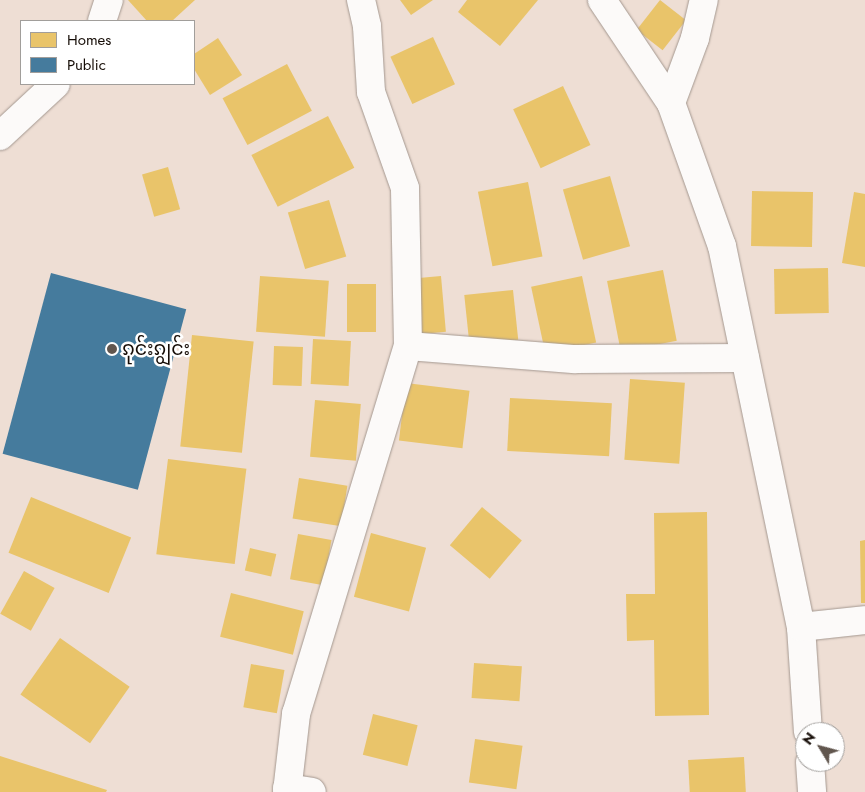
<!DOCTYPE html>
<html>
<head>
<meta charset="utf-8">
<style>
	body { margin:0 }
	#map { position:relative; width:865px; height:792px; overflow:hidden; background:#eeded4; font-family:Jost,"Noto Sans Myanmar",sans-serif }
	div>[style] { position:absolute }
	.homes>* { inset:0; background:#e9c46a; transform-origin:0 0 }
	.public>* { inset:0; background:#457b9d; transform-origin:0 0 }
	.roads { filter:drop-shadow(0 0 1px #a49890) drop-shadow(0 0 1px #a49890) }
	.minor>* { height:28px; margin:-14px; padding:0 14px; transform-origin:14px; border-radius:14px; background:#fcfaf9 }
	.dots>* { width:14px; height:14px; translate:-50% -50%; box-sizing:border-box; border:2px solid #fff; border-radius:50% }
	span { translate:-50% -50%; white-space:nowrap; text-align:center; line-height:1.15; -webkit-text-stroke:5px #fff; paint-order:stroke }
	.poi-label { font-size:19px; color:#150c06 }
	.left { translate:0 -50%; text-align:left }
	.legend { position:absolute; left:20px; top:20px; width:175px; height:65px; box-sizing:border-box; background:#fff; border:1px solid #a19e9b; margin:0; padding:6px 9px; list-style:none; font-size:15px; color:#150c06 }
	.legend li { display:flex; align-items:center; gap:10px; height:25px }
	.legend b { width:25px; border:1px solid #a19e9b }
	.north { position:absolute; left:795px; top:722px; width:50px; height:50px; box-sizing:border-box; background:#fff; border:1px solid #a19e9b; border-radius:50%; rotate:307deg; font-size:14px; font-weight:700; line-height:20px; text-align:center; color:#150c06 }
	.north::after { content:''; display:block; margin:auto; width:18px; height:22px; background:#61564e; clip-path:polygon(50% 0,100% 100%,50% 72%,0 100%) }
</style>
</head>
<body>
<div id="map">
	<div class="homes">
		<i style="clip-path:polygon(128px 0,195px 0,172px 21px,147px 21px)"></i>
		<i style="clip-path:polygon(400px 0,433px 0,411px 15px)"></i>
		<i style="clip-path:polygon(467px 0,538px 0,500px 46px,458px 12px)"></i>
		<i style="left:660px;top:0;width:33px;height:38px;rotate:38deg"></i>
		<i style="left:433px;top:37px;width:52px;height:47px;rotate:65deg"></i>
		<i style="clip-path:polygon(218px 38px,242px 75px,210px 95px,194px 69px,194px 54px)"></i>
		<i style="left:287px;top:64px;width:53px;height:73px;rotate:62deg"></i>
		<i style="left:563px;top:86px;width:65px;height:55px;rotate:65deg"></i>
		<i style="left:328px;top:116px;width:58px;height:86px;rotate:63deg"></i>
		<i style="left:168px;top:167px;width:44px;height:27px;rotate:74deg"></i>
		<i style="left:610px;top:176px;width:73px;height:49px;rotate:74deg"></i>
		<i style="left:528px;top:182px;width:76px;height:51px;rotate:79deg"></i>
		<i style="left:752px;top:191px;width:61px;height:55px;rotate:1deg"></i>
		<i style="clip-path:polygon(854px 192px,865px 194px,865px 267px,842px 263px)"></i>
		<i style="left:329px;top:200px;width:59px;height:43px;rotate:73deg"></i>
		<i style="left:828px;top:268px;width:45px;height:54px;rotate:89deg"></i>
		<i style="left:663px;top:270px;width:72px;height:57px;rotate:79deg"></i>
		<i style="left:260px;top:276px;width:69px;height:56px;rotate:4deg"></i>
		<i style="left:441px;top:276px;width:56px;height:25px;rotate:85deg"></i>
		<i style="left:582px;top:276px;width:68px;height:52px;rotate:78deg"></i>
		<i style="left:347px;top:284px;width:29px;height:48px"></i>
		<i style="left:513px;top:290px;width:50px;height:49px;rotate:84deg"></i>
		<i style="left:192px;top:335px;width:62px;height:112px;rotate:6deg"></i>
		<i style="left:313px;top:339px;width:38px;height:45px;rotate:3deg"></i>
		<i style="left:274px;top:346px;width:29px;height:39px;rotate:2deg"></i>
		<i style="left:630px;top:379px;width:55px;height:81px;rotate:4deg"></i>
		<i style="left:406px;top:383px;width:64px;height:58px;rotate:7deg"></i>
		<i style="left:510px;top:398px;width:102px;height:53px;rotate:3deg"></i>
		<i style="left:315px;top:400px;width:46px;height:57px;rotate:5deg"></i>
		<i style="left:168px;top:459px;width:79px;height:96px;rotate:7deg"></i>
		<i style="left:299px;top:478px;width:49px;height:41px;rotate:9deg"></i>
		<i style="left:31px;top:497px;width:108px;height:60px;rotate:22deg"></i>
		<i style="left:482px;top:507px;width:52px;height:50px;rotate:40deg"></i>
		<i style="clip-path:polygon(707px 512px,709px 715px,655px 716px,654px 640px,627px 641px,626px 594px,655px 594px,654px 513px)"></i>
		<i style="left:371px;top:533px;width:57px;height:66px;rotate:15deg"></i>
		<i style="left:298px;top:534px;width:34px;height:46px;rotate:10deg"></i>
		<i style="clip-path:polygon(865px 540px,865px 603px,861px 603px,860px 541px)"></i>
		<i style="left:250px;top:548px;width:27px;height:23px;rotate:13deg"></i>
		<i style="left:24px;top:571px;width:35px;height:49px;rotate:29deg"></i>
		<i style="left:231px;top:593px;width:75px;height:45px;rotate:14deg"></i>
		<i style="left:60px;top:638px;width:85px;height:69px;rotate:35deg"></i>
		<i style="left:474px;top:663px;width:48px;height:35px;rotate:4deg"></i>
		<i style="left:251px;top:664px;width:34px;height:44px;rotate:10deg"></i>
		<i style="left:373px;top:714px;width:46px;height:42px;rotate:14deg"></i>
		<i style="left:475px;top:739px;width:48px;height:44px;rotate:8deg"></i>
		<i style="clip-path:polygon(0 756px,107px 790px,106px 792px,0 792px)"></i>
		<i style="left:744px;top:757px;width:35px;height:56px;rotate:87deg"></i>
	</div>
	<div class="public">
		<i style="left:51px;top:273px;width:140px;height:187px;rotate:15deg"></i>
	</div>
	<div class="roads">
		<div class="minor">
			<i style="left:602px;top:0;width:124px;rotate:56.2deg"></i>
			<i style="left:671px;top:103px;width:152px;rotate:70.4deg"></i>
			<i style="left:722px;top:246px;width:389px;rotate:78.3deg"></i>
			<i style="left:801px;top:627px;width:105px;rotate:86.2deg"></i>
			<i style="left:102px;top:21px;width:22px;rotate:-72deg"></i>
			<i style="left:671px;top:103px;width:69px;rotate:-69.7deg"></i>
			<i style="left:695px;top:38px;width:39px;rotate:-77deg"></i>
			<i style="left:0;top:136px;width:76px;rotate:-42.9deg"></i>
			<i style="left:408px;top:346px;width:168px;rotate:4.5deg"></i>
			<i style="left:575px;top:359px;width:170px;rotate:-0.3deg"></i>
			<i style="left:801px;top:627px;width:64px;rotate:-6.2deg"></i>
			<i style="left:810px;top:762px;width:30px;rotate:86deg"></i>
			<i style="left:287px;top:788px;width:25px;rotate:9deg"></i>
			<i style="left:287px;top:792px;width:79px;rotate:-83.4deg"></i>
			<i style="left:296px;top:714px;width:385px;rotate:-73.1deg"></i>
			<i style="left:408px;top:346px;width:158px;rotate:-91.1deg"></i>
			<i style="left:405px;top:188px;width:102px;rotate:-109.5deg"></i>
			<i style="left:371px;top:92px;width:66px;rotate:-93.5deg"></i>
			<i style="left:367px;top:26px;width:27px;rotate:-103deg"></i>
		</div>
	</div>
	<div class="dots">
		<i style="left:112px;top:349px;background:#61564e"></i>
	</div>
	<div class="poi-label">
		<span class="left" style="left:122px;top:349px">ၵုင်းၵျွင်း</span>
	</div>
	<ul class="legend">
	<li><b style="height:14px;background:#e9c46a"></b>Homes</li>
	<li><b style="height:14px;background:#457b9d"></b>Public</li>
	</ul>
	<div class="north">N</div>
</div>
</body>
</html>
